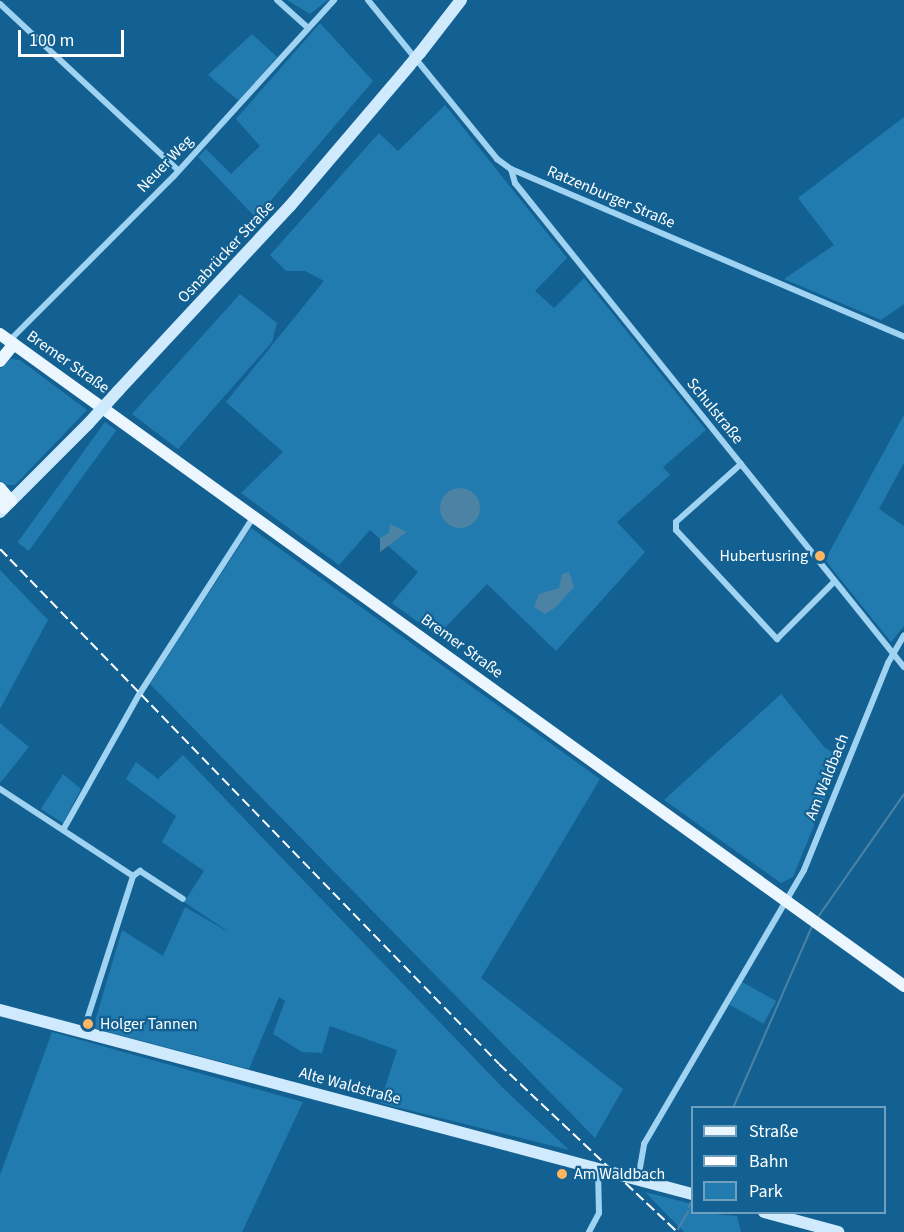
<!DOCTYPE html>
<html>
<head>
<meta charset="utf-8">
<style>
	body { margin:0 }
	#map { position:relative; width:904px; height:1232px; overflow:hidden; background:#136192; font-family:"Source Sans 3",sans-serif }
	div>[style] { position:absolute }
	.green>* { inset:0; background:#227baf; transform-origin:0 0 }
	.water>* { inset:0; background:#4c83a5 }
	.round { border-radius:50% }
	.stream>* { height:2px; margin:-1px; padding:0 1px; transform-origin:1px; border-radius:1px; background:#4c83a5 }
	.street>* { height:6px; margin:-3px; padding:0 3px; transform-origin:3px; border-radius:3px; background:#a0d3f2 }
	.secondary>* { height:12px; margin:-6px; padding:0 6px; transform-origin:6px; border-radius:6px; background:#cfeafc }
	.primary>* { height:12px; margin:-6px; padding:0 6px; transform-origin:6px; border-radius:6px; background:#ebf6ff }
	.rail>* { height:2px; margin-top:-1px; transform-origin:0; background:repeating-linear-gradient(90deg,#fff 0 10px,transparent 0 14.5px) }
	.secondary-bridge>* { height:12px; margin:-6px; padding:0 6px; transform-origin:6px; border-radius:6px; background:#cfeafc }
	.dots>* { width:16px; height:16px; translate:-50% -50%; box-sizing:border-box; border:3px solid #136192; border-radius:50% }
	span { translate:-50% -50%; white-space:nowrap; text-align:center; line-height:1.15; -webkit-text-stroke:4.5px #136192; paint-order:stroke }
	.street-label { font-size:16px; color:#fff }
	.poi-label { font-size:16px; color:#fff }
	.right { translate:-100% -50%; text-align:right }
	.left { translate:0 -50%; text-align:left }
	.legend { position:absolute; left:691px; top:1106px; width:195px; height:108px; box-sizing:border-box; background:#136192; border:2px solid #71a0be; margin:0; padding:8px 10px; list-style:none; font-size:18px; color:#fff }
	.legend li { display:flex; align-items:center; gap:12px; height:30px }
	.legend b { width:30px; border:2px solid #71a0be }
	.scale { position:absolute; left:18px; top:30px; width:106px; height:27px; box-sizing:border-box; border:3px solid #fff; border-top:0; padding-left:8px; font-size:18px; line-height:21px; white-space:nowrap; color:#fff; -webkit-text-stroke:4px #136192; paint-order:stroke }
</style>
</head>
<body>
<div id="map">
	<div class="green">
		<i style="clip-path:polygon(287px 0,328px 0,310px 14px)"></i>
		<i style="clip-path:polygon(320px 23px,373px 81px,256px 218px,198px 157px,206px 149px,231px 174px,260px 146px,236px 119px)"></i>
		<i style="clip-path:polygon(252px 34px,277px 57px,239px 101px,208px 75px)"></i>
		<i style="clip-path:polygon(445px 105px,567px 258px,535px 291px,554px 308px,584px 278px,706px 430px,663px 467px,670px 475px,617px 522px,645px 552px,556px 651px,487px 584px,437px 636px,392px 603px,418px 572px,370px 530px,339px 565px,241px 493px,283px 452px,226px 402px,324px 281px,305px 271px,286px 271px,270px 255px,379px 133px,398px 151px)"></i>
		<i style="clip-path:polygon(904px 117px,904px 304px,881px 320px,784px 279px,834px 245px,798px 198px)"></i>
		<i style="clip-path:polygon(240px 294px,277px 323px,272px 342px,178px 449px,132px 414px)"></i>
		<i style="clip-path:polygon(10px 359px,20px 360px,87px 410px,15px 485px,7px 485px,0 481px,0 369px)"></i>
		<i style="clip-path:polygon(904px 415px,904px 463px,879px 509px,904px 526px,904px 626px,891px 642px,825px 560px)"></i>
		<i style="left:105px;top:422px;width:14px;height:149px;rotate:36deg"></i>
		<i style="clip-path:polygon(251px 528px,600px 779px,481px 978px,623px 1089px,595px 1138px,150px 684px)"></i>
		<i style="clip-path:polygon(0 570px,48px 620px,0 709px)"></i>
		<i style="clip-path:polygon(781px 694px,825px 748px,842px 757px,793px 877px,781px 883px,664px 800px)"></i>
		<i style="clip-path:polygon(0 723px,29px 747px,1px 782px,0 782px)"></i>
		<i style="clip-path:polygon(183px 755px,502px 1087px,569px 1150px,380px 1103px,397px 1050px,330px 1026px,322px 1053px,302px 1052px,273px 1034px,285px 1001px,279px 997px,249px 1069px,93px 1028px,122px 930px,163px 956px,185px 907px,232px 934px,184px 902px,204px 871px,162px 842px,176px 816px,126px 779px,136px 762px,158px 779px)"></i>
		<i style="clip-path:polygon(63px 774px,81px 789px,63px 823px,41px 809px)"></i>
		<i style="left:742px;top:982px;width:39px;height:26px;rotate:29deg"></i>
		<i style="clip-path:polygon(52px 1032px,303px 1102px,242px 1232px,0 1232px,0 1175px)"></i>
		<i style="clip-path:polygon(645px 1192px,692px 1204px,692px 1212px,737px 1216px,741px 1232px,684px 1232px)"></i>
	</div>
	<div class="water">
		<i class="round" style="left:440px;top:488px;width:40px;height:40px"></i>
		<i style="clip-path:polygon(390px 524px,407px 532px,380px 552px,380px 538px,389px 533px)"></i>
		<i style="clip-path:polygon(569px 572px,574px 587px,556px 607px,545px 614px,534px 607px,539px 594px,559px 588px,562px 574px)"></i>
	</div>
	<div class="stream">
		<i style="left:818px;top:917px;width:150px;rotate:-55deg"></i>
		<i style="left:733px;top:1108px;width:201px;rotate:-66.5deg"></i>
		<i style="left:689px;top:1207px;width:5px;rotate:-68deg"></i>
		<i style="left:678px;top:1229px;width:20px;rotate:-60deg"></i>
	</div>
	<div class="street">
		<i style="left:277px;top:0;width:40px;rotate:42deg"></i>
		<i style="left:368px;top:0;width:205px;rotate:50.9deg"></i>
		<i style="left:497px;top:159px;width:17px;rotate:36deg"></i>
		<i style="left:511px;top:169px;width:427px;rotate:23.1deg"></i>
		<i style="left:0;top:4px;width:241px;rotate:43deg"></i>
		<i style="left:511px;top:169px;width:15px;rotate:74deg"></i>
		<i style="left:515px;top:183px;width:621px;rotate:51.21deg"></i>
		<i style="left:9px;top:341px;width:233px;rotate:-45deg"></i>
		<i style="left:174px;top:176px;width:238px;rotate:-47.7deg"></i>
		<i style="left:741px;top:464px;width:87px;rotate:138.3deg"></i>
		<i style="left:676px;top:522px;width:8px;rotate:90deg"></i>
		<i style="left:676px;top:530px;width:149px;rotate:47.2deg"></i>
		<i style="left:777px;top:639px;width:81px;rotate:-45deg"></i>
		<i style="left:0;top:789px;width:159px;rotate:33.2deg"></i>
		<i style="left:133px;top:876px;width:9px;rotate:-36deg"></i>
		<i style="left:140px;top:871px;width:51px;rotate:33.1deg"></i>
		<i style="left:63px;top:830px;width:157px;rotate:-60.7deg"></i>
		<i style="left:140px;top:693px;width:211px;rotate:-57.2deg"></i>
		<i style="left:83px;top:1032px;width:164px;rotate:-72.2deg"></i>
		<i style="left:638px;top:1179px;width:36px;rotate:-80deg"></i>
		<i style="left:644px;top:1144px;width:317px;rotate:-59.7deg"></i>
		<i style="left:804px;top:870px;width:223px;rotate:-67.9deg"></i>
		<i style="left:888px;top:663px;width:32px;rotate:-60deg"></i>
		<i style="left:589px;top:1232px;width:21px;rotate:-62deg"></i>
		<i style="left:599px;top:1213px;width:44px;rotate:-91.3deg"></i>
	</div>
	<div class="secondary">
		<i style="left:420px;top:53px;width:67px;rotate:-52.3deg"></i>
		<i style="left:118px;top:391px;width:253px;rotate:-47.1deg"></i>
		<i style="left:290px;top:206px;width:184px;rotate:-49.6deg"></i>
		<i style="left:0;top:512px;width:124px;rotate:-45deg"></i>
		<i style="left:0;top:1010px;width:716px;rotate:14.89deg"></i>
		<i style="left:764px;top:1212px;width:77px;rotate:15.1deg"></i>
	</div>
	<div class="primary">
		<i style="left:0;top:334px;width:1115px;rotate:35.8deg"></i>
		<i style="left:0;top:361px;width:22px;rotate:-51deg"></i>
		<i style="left:0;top:488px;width:17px;rotate:50deg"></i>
		<i style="left:0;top:503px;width:6px;rotate:51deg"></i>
	</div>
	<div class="rail">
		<i style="left:0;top:549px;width:717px;rotate:45.9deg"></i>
		<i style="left:499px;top:1064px;width:245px;rotate:43.3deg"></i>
	</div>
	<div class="secondary-bridge">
		<i style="left:409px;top:66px;width:17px;rotate:-50deg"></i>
		<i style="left:88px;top:424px;width:45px;rotate:-47.7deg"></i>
	</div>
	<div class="dots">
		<i style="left:820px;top:556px;background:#ffb661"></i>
		<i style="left:88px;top:1024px;background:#ffb661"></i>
		<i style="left:562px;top:1174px;background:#ffb661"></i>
	</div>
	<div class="street-label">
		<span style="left:165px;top:164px;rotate:-46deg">Neuer Weg</span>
		<span style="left:611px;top:197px;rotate:23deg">Ratzenburger Straße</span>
		<span style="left:226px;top:252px;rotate:-47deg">Osnabrücker Straße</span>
		<span style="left:68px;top:362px;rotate:35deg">Bremer Straße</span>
		<span style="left:715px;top:411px;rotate:51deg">Schulstraße</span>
		<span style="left:462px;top:646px;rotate:36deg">Bremer Straße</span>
		<span style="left:827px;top:777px;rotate:-68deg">Am Waldbach</span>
		<span style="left:350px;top:1086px;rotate:15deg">Alte Waldstraße</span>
	</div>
	<div class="poi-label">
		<span class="right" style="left:808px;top:556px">Hubertusring</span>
		<span class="left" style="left:100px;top:1024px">Holger Tannen</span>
		<span class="left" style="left:574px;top:1174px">Am Waldbach</span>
	</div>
	<ul class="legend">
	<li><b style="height:8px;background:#ebf6ff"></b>Straße</li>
	<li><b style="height:8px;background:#fff"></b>Bahn</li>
	<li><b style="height:16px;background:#227baf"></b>Park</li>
	</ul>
	<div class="scale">100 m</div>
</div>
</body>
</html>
